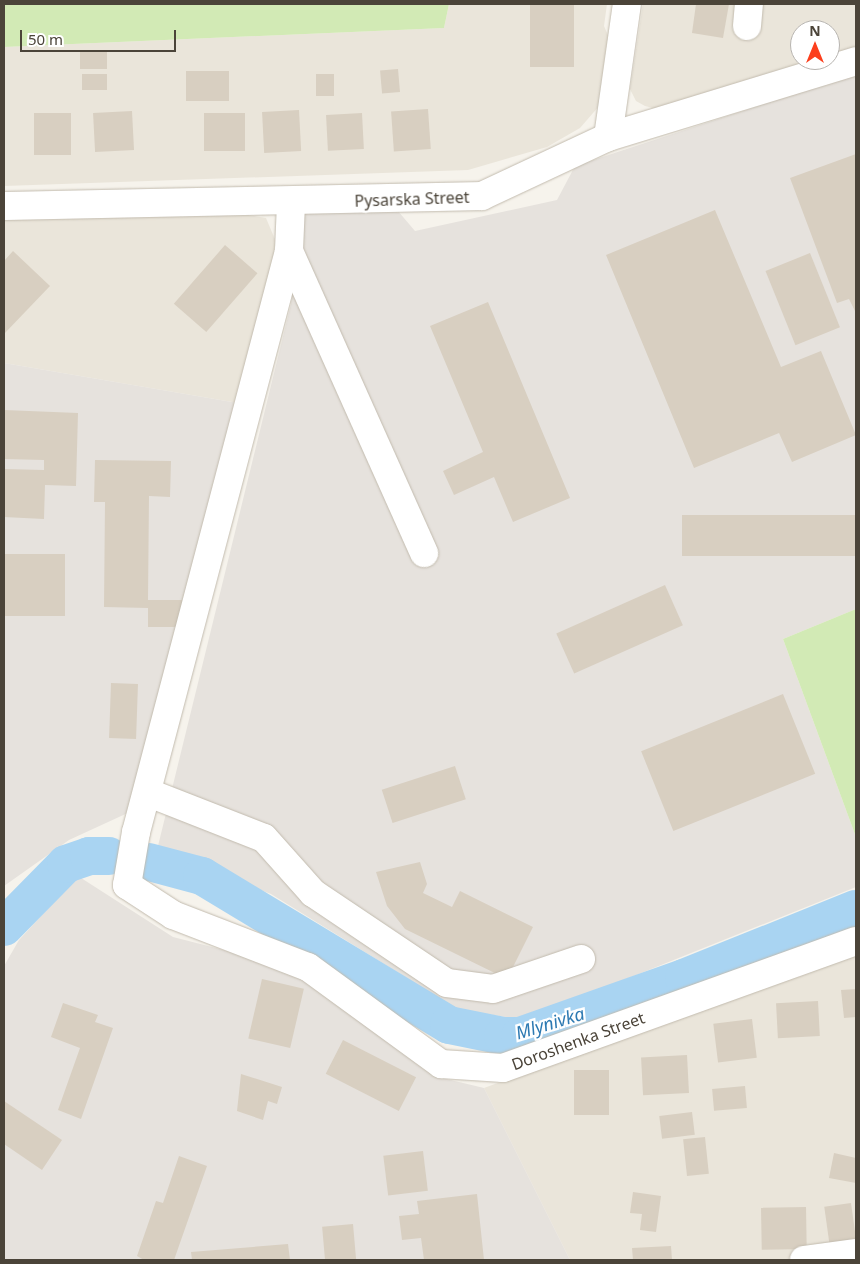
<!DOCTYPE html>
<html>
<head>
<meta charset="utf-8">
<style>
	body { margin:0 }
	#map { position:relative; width:860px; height:1264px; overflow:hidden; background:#f6f3ec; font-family:"Noto Sans",sans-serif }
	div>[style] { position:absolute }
	.residential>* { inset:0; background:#eae5da }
	.industrial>* { inset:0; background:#e6e2dd }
	.green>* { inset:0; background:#d2eab5 }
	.river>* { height:38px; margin:-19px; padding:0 19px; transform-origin:19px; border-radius:19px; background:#a9d4f2 }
	.building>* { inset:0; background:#d8cfc1; transform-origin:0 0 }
	.roads { filter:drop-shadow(0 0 1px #c2bbae) drop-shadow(0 0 1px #c2bbae) }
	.minor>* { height:28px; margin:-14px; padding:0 14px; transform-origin:14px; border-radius:14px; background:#fff }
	span { translate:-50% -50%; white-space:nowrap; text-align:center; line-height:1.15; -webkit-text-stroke:4.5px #fff; paint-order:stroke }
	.street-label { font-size:16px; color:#4b4439 }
	.water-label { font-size:18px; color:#2e7ab2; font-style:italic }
	.frame { position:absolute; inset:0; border:5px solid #4b4439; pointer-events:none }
	.north { position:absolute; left:790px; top:20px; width:50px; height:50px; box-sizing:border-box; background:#fff; border:1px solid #b7b4b0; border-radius:50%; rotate:0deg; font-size:14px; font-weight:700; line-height:20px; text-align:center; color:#4b4439 }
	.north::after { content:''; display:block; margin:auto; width:18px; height:22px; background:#fc3f1d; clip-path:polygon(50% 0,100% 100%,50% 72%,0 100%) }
	.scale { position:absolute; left:20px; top:30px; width:156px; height:22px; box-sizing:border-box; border:2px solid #4b4439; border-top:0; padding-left:6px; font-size:15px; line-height:18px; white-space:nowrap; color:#4b4439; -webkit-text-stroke:4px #fff; paint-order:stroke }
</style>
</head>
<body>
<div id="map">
	<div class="residential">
		<i style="clip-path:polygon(449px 4px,607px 4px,604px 26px,610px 40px,600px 105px,580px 128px,547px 147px,468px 170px,4px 186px,4px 47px,444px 28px)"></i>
		<i style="clip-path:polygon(643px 4px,856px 4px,856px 50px,830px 58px,830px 30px,800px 30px,800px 60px,824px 60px,661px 110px,645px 106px,636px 101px,630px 89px)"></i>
		<i style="clip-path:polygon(242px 214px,266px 218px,279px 249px,238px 403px,4px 363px,4px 216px)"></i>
		<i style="clip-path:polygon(856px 951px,856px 1260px,570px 1260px,484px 1088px)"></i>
	</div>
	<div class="industrial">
		<i style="clip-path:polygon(856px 74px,856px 609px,783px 639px,856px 837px,856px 887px,524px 1020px,457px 1009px,271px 894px,157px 850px,291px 304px,303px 213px,398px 211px,415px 231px,557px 200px,575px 166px)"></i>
		<i style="clip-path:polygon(4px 363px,238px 403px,132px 811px,69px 840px,4px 886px)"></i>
		<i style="clip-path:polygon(78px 876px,173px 937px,283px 965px,434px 1076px,484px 1088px,570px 1260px,4px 1260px,4px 966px,19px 940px)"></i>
	</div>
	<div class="green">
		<i style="clip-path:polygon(4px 4px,449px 4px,444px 28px,4px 47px)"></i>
		<i style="clip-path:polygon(856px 609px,856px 837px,783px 639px)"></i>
	</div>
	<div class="river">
		<i style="left:149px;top:862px;width:55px;rotate:14.8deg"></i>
		<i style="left:202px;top:876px;width:288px;rotate:31.1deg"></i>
		<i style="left:449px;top:1025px;width:55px;rotate:11.5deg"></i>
		<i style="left:503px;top:1036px;width:17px"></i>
		<i style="left:520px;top:1036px;width:174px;rotate:-19.5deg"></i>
		<i style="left:684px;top:978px;width:185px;rotate:-21.9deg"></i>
		<i style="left:4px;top:927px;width:88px;rotate:-45.5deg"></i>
		<i style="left:66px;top:864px;width:24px;rotate:-19deg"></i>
		<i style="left:89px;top:856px;width:20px"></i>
	</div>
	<div class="building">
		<i style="left:530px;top:4px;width:44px;height:63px"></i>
		<i style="clip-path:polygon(696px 4px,729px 4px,723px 38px,692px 33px)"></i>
		<i style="left:80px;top:52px;width:27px;height:17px"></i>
		<i style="left:398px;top:69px;width:23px;height:18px;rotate:85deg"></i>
		<i style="left:229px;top:71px;width:30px;height:43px;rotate:90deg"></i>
		<i style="left:107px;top:74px;width:16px;height:25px;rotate:90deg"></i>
		<i style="left:316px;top:74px;width:18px;height:22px"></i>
		<i style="left:428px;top:109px;width:40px;height:37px;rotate:86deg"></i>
		<i style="left:299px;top:110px;width:41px;height:37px;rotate:87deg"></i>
		<i style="left:132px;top:111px;width:39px;height:39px;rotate:87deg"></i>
		<i style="left:34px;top:113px;width:37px;height:42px"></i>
		<i style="left:204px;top:113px;width:41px;height:38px"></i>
		<i style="left:362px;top:113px;width:36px;height:36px;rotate:87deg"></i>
		<i style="clip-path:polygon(856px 154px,856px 313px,849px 299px,837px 303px,790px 178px)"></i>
		<i style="clip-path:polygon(715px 210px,781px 367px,821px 351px,856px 435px,792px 462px,779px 433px,694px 468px,606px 255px)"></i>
		<i style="left:225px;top:245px;width:43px;height:78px;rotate:41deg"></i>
		<i style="clip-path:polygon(13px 251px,50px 286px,4px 334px,4px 261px)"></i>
		<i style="left:810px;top:253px;width:80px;height:48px;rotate:68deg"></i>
		<i style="clip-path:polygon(488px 302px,570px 498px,513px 522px,494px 477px,454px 495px,443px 471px,483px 452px,430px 326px)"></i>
		<i style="clip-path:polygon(4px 410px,78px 413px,76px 486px,45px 485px,44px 519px,4px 517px,4px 469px,44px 470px,44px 460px,4px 459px)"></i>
		<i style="clip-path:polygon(95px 460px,171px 461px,170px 497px,149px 496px,148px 600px,183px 600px,183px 627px,148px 627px,148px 608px,104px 607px,105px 502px,94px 502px)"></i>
		<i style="left:856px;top:515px;width:41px;height:174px;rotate:90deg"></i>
		<i style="left:4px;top:554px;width:61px;height:62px"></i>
		<i style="left:665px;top:585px;width:44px;height:119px;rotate:66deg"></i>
		<i style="left:111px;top:683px;width:27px;height:55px;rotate:2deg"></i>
		<i style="left:783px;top:694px;width:86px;height:153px;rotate:68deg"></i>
		<i style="left:455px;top:766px;width:35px;height:77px;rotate:72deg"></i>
		<i style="clip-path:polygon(420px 862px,427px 884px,423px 893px,452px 907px,460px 891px,533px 927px,507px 979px,405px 929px,387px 906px,376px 872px)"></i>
		<i style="left:262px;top:979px;width:43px;height:61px;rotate:13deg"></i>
		<i style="clip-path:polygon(856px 989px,856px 1017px,844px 1018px,841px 990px)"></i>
		<i style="left:818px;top:1001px;width:35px;height:42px;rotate:87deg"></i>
		<i style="clip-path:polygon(63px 1003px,98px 1015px,95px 1022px,113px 1028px,81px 1119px,58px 1110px,80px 1048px,51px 1037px)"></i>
		<i style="left:752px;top:1019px;width:39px;height:39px;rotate:83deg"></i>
		<i style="left:343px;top:1040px;width:82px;height:38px;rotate:27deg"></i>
		<i style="left:687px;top:1055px;width:38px;height:46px;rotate:87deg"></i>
		<i style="left:574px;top:1070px;width:35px;height:45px"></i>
		<i style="clip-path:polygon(241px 1074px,282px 1087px,277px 1104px,268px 1101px,263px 1120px,237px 1111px)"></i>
		<i style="left:745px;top:1086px;width:22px;height:33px;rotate:85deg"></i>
		<i style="clip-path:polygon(4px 1101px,62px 1140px,42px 1170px,4px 1144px)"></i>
		<i style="left:692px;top:1112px;width:23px;height:33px;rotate:83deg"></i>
		<i style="left:705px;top:1137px;width:37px;height:22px;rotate:84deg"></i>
		<i style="left:423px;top:1151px;width:40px;height:40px;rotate:83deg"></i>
		<i style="clip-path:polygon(834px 1153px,856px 1158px,856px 1183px,829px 1178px)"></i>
		<i style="clip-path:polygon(179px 1156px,207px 1166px,174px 1260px,144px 1260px,137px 1256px,156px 1201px,163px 1203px)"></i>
		<i style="clip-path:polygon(633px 1192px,661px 1196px,656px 1232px,640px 1230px,642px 1214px,630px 1213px)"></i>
		<i style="clip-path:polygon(477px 1194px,484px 1260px,424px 1260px,421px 1238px,402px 1240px,399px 1216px,419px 1214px,417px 1201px)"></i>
		<i style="left:851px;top:1203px;width:37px;height:27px;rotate:82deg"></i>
		<i style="left:806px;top:1207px;width:42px;height:45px;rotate:89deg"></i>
		<i style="left:353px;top:1224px;width:36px;height:31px;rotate:85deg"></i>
		<i style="clip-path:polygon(288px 1244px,290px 1260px,192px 1260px,191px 1252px)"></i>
		<i style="clip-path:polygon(671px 1246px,672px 1260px,633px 1260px,632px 1248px)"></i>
	</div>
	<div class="roads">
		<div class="minor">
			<i style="left:747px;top:26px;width:22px;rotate:-85deg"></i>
			<i style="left:608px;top:137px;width:134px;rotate:-81.9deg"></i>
			<i style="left:291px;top:203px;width:48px;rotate:92.4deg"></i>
			<i style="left:289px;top:251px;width:601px;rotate:104.75deg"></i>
			<i style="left:136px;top:832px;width:54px;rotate:99.6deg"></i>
			<i style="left:127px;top:885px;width:55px;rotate:33.1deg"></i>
			<i style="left:173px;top:915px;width:145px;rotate:21.1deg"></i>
			<i style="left:308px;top:967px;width:165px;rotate:36.1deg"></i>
			<i style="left:441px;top:1064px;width:62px;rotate:3.7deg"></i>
			<i style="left:503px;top:1068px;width:375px;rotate:-19.8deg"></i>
			<i style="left:4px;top:206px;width:478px;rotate:-1.2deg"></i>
			<i style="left:482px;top:196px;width:139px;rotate:-25.1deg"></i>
			<i style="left:608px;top:137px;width:259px;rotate:-17deg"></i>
			<i style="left:289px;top:251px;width:331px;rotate:65.9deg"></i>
			<i style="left:149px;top:793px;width:123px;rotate:21.4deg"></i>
			<i style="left:264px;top:838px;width:74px;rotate:48.3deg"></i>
			<i style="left:313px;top:893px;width:161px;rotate:33.9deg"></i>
			<i style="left:447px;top:983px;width:46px;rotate:7.4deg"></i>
			<i style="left:493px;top:989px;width:93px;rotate:-18.8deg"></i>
			<i style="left:804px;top:1260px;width:52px;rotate:-7.7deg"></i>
		</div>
	</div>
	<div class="street-label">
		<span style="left:412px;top:199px;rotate:-2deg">Pysarska Street</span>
		<span style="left:578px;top:1041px;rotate:-20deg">Doroshenka Street</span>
	</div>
	<div class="water-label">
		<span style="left:550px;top:1023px;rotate:-17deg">Mlynivka</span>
	</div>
	<div class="frame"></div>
	<div class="north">N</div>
	<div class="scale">50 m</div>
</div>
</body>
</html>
